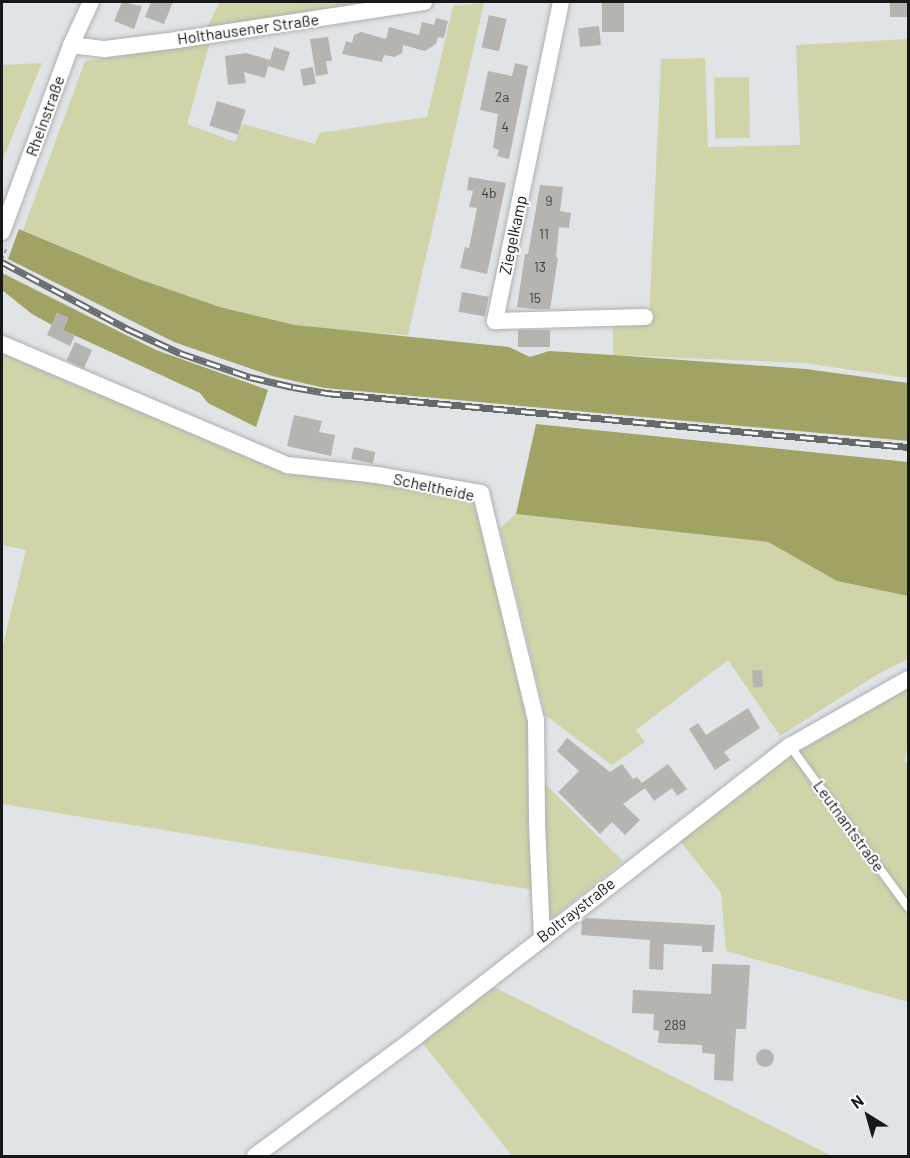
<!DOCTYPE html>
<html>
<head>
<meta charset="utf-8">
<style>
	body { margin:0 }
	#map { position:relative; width:910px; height:1158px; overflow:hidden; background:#e0e4e7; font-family:Barlow,sans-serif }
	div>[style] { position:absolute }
	.green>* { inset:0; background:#d1d4a9; transform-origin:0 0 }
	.forest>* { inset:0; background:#a0a364 }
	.building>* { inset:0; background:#b6b4b0; transform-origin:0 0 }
	.round { border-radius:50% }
	.path>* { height:2px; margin-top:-1px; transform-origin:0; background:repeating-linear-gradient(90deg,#9c9fa2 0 4.5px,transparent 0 7.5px) }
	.roads { filter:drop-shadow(0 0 2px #acb0b3) drop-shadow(0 0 2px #acb0b3) }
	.service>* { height:8px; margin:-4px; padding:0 4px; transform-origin:4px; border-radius:4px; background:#fff }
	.minor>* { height:16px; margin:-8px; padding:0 8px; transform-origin:8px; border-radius:8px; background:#fff }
	.rail>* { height:7px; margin-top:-3.5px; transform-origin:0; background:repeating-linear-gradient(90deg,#fff 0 14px,#66696a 0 28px); box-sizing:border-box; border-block:2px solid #66696a }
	span { translate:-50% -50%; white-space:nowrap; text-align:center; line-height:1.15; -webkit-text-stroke:4.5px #fff; paint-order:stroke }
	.number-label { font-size:14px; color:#3f3f3f }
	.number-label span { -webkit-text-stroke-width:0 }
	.street-label { font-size:16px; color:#171819 }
	.frame { position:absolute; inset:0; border:3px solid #171819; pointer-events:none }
	.north { position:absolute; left:838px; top:1086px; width:60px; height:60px; -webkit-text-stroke:4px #fff; paint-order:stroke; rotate:323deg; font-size:16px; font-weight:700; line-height:24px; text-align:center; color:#171819 }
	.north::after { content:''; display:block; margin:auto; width:21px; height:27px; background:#171819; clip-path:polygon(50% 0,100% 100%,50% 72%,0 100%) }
</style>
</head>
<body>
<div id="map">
	<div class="green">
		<i style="clip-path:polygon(220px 2px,379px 2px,207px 27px)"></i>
		<i style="clip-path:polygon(484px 3px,408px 335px,341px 331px,295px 325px,220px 307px,136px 278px,23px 230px,85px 61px,210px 42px,187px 124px,235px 142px,243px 124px,315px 144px,319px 133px,427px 117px,453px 6px)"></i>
		<i style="clip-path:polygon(908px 39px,908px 378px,804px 363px,613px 355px,613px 321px,649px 321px,661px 59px,705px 58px,708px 147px,800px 145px,796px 45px)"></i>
		<i style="clip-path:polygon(42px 63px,2px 162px,2px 65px)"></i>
		<i style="left:749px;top:77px;width:61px;height:35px;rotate:89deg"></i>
		<i style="clip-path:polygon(2px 343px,287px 465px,481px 493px,536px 720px,540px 891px,2px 804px,2px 649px,26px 550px,2px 545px)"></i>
		<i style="clip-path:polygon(516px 514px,768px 542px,837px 581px,908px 596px,908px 659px,878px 674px,780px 736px,728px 660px,636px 730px,645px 742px,612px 765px,545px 715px,500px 528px)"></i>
		<i style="clip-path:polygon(908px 679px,908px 740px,905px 762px,908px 762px,908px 1002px,726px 951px,721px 893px,675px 834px,790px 746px)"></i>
		<i style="clip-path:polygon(543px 782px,623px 861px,550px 920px)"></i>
		<i style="clip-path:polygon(484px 982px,832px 1156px,512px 1156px,417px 1036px)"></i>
	</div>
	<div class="forest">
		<i style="clip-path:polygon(19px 229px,136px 278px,220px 307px,295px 325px,509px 347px,530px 357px,549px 351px,613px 355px,806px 369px,908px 383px,908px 441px,325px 388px,272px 376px,174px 342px,8px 259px)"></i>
		<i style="clip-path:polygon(2px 273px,156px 350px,268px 390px,256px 427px,208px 403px,200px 393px,63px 330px,68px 318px,57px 313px,52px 325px,32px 314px,2px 290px)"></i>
		<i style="clip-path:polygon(536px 424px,908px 462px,908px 596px,837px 581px,768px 542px,516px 514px)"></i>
	</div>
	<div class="building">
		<i style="clip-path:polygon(122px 2px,142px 6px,134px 29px,114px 21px)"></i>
		<i style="clip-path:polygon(151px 2px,173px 2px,164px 24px,145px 17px)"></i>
		<i style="left:602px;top:2px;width:22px;height:30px"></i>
		<i style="left:890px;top:2px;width:19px;height:15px"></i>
		<i style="left:489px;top:15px;width:18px;height:33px;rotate:13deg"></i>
		<i style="clip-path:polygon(436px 18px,448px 21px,444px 38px,438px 37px,436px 44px,425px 51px,403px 45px,402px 53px,395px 57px,384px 55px,382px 62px,342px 54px,346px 41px,352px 43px,354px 35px,361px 32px,386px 39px,389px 27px,419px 35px,422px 22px,434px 25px)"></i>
		<i style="left:599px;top:26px;width:19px;height:21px;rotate:84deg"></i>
		<i style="clip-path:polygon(328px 37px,332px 61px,326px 61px,328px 74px,316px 76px,310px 39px)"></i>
		<i style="clip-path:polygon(274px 47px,290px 52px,284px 71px,268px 66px,265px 78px,244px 72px,246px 83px,228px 85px,225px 56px,246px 53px,270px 60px)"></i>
		<i style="clip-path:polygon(515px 63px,528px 66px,509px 159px,497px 156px,499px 150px,493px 148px,498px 114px,480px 110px,488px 71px,512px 76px)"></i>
		<i style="left:313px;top:67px;width:17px;height:13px;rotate:80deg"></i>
		<i style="left:217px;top:101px;width:30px;height:26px;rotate:17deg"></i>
		<i style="clip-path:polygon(469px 177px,506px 183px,487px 274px,460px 268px,465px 247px,469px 248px,477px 208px,469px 207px,473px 191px,467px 190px)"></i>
		<i style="clip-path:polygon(540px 185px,563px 187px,560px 211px,571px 213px,569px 228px,559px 227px,556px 257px,558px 258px,550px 309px,534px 309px,517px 307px,525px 254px,528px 254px)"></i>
		<i style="left:462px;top:292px;width:27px;height:20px;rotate:10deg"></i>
		<i style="clip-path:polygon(57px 313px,68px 318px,63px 330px,75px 335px,70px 346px,47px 335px)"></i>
		<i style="left:550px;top:330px;width:17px;height:32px;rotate:90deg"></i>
		<i style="left:75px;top:342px;width:19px;height:20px;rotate:25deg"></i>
		<i style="clip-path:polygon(294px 415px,322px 421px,319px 432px,335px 435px,331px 456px,287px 446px)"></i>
		<i style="left:354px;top:447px;width:22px;height:12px;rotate:13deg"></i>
		<i style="left:762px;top:670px;width:17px;height:10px;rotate:87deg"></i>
		<i style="clip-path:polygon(748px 708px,760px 728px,724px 752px,730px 760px,715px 770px,689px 729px,698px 723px,706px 735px)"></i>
		<i style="clip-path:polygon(567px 738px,610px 772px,622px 764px,633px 779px,637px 777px,642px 783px,668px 764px,687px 789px,677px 796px,672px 788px,654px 801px,645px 788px,623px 804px,640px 820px,625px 835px,612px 822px,600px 834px,558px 792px,579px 771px,557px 751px)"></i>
		<i style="clip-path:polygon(586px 918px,715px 925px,713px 952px,702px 952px,702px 946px,664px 944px,663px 970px,649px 969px,650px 940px,581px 935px,582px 921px)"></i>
		<i style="clip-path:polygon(712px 964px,750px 965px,746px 1029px,736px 1029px,733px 1081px,714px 1080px,715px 1054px,702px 1053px,702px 1045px,658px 1043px,659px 1031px,653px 1030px,654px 1014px,632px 1013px,633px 990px,711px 994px)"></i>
		<i class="round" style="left:756px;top:1049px;width:18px;height:18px"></i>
	</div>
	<div class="path">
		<i style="left:2px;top:260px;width:15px;rotate:-70deg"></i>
	</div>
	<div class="roads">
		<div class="service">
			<i style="left:790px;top:746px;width:200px;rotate:53.8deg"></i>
		</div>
		<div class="minor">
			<i style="left:561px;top:2px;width:326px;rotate:101.7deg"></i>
			<i style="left:495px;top:321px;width:150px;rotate:-1.5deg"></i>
			<i style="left:71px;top:45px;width:34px;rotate:7deg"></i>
			<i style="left:105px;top:49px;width:73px;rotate:-7.1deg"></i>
			<i style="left:177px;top:40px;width:250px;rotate:-8.7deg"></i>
			<i style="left:2px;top:232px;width:199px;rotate:-69.7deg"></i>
			<i style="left:71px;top:45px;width:47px;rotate:-65.1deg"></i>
			<i style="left:2px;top:344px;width:310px;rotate:23deg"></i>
			<i style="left:287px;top:465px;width:91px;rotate:6.3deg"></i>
			<i style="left:377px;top:475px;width:106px;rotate:9.8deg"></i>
			<i style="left:481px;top:493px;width:234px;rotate:76.4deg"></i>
			<i style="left:536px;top:720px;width:104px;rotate:89.4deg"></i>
			<i style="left:537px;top:824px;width:113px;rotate:87.5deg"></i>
			<i style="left:255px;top:1156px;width:202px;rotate:-36.5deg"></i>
			<i style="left:417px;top:1036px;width:472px;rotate:-37.9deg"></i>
			<i style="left:790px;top:746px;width:136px;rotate:-29.6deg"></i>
		</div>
	</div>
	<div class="rail">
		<i style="left:2px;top:262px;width:145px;rotate:28deg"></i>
		<i style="left:130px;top:330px;width:55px;rotate:24.7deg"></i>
		<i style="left:180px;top:353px;width:74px;rotate:18.9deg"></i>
		<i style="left:250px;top:377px;width:44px;rotate:13.1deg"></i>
		<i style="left:293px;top:387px;width:34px;rotate:10deg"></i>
		<i style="left:326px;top:393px;width:584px;rotate:5.3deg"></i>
	</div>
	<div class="number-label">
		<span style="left:502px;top:97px">2a</span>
		<span style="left:505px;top:127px">4</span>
		<span style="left:489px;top:193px">4b</span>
		<span style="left:549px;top:201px">9</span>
		<span style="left:544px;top:234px">11</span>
		<span style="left:540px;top:267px">13</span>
		<span style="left:535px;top:298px">15</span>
		<span style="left:675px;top:1025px">289</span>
	</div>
	<div class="street-label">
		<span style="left:248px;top:29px;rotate:-8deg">Holthausener Straße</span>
		<span style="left:45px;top:116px;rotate:-70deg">Rheinstraße</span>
		<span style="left:513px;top:235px;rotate:-78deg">Ziegelkamp</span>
		<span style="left:434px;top:487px;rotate:12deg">Scheltheide</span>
		<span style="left:849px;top:826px;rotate:54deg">Leutnantstraße</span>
		<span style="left:576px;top:910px;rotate:-38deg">Boltraystraße</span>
	</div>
	<div class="frame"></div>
	<div class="north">N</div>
</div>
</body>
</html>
